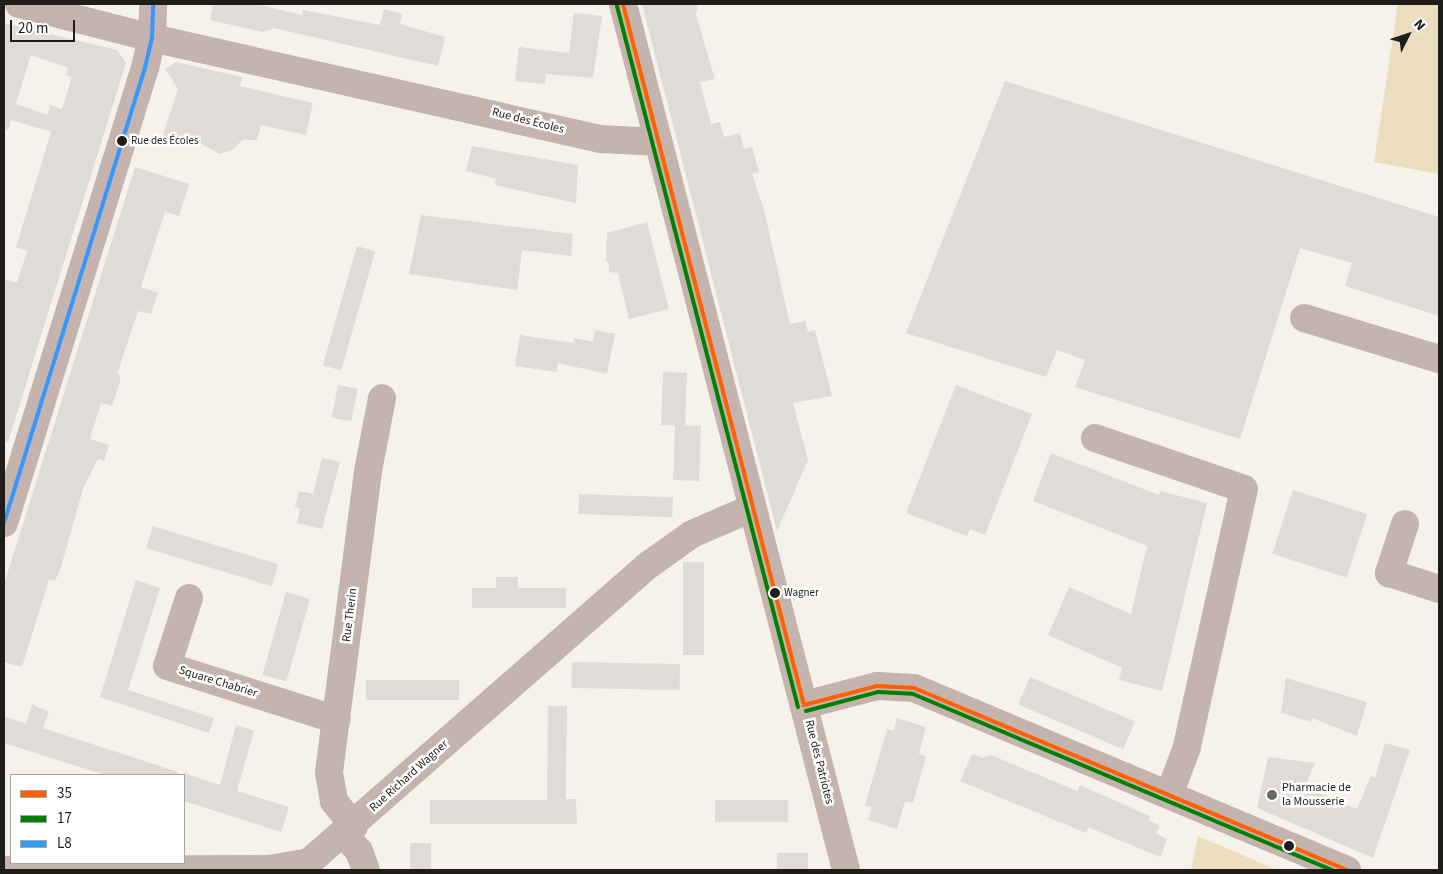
<!DOCTYPE html>
<html>
<head>
<meta charset="utf-8">
<style>
	body { margin:0 }
	#map { position:relative; width:1443px; height:874px; overflow:hidden; background:#f5f2eb; font-family:"Source Sans 3",sans-serif }
	div>[style] { position:absolute }
	.green>* { inset:0; background:#ebddbd }
	.building>* { inset:0; background:#dfdbd7; transform-origin:0 0 }
	.minor>* { height:28px; margin:-14px; padding:0 14px; transform-origin:14px; border-radius:14px; background:#c5b3ae }
	.bus-1>* { height:4px; margin:-2px; padding:0 2px; transform-origin:2px; border-radius:2px; background:#ff6000 }
	.bus-2>* { height:4px; margin:-2px; padding:0 2px; transform-origin:2px; border-radius:2px; background:#008001 }
	.bus-3>* { height:4px; margin:-2px; padding:0 2px; transform-origin:2px; border-radius:2px; background:#39f }
	.dots>* { width:14px; height:14px; translate:-50% -50%; box-sizing:border-box; border:2px solid #fff; border-radius:50% }
	span { translate:-50% -50%; white-space:nowrap; text-align:center; line-height:1.15; -webkit-text-stroke:5px #fff; paint-order:stroke }
	.bus-label { font-size:11px; color:#1f1d19 }
	.left { translate:0 -50%; text-align:left }
	.street-label { font-size:12px; color:#1f1d19 }
	.poi-label { font-size:12px; color:#1f1d19 }
	.frame { position:absolute; inset:0; border:5px solid #1f1d19; pointer-events:none }
	.legend { position:absolute; left:10px; top:774px; width:175px; height:90px; box-sizing:border-box; background:#fff; border:1px solid #a5a5a3; margin:0; padding:6px 9px; list-style:none; font-size:15px; color:#1f1d19 }
	.legend li { display:flex; align-items:center; gap:10px; height:25px }
	.legend b { width:25px; border:1px solid #a5a5a3 }
	.north { position:absolute; left:1383px; top:10px; width:50px; height:50px; -webkit-text-stroke:4px #fff; paint-order:stroke; rotate:49deg; font-size:14px; font-weight:700; line-height:20px; text-align:center; color:#1f1d19 }
	.north::after { content:''; display:block; margin:auto; width:18px; height:22px; background:#1f1d19; clip-path:polygon(50% 0,100% 100%,50% 72%,0 100%) }
	.scale { position:absolute; left:10px; top:20px; width:65px; height:22px; box-sizing:border-box; border:2px solid #1f1d19; border-top:0; padding-left:6px; font-size:15px; line-height:18px; white-space:nowrap; color:#1f1d19; -webkit-text-stroke:4px #fff; paint-order:stroke }
</style>
</head>
<body>
<div id="map">
	<div class="green">
		<i style="clip-path:polygon(1398px 4px,1439px 4px,1439px 174px,1374px 162px)"></i>
		<i style="clip-path:polygon(1198px 836px,1277px 870px,1191px 870px)"></i>
	</div>
	<div class="building">
		<i style="clip-path:polygon(213px 4px,256px 4px,302px 15px,303px 10px,380px 25px,384px 9px,402px 14px,400px 24px,445px 37px,438px 66px,274px 28px,263px 32px,210px 20px)"></i>
		<i style="clip-path:polygon(642px 4px,698px 4px,696px 15px,715px 79px,700px 82px,711px 124px,720px 122px,724px 137px,740px 133px,744px 149px,752px 147px,759px 172px,752px 174px,764px 210px,790px 324px,805px 321px,808px 332px,815px 330px,832px 396px,793px 403px,808px 460px,777px 531px)"></i>
		<i style="clip-path:polygon(574px 13px,602px 16px,593px 78px,546px 74px,545px 84px,515px 81px,519px 47px,569px 53px)"></i>
		<i style="clip-path:polygon(evenodd,4px 23px,117px 50px,126px 63px,8px 442px,4px 442px,4px 279px,17px 283px,27px 251px,16px 247px,51px 132px,11px 120px,8px 130px,4px 130px,4px 23px,31px 55px,68px 68px,66px 75px,72px 77px,62px 109px,50px 105px,48px 115px,16px 104px,31px 55px)"></i>
		<i style="clip-path:polygon(176px 62px,242px 77px,240px 86px,313px 103px,306px 135px,261px 125px,257px 140px,242px 140px,232px 150px,220px 154px,190px 138px,188px 146px,162px 138px,178px 89px,165px 69px)"></i>
		<i style="clip-path:polygon(1005px 81px,1439px 217px,1439px 316px,1345px 286px,1352px 263px,1300px 248px,1240px 439px,1075px 387px,1085px 360px,1057px 350px,1046px 377px,906px 333px)"></i>
		<i style="clip-path:polygon(472px 146px,578px 165px,576px 203px,495px 185px,496px 179px,466px 171px)"></i>
		<i style="clip-path:polygon(135px 167px,189px 184px,179px 216px,165px 212px,141px 287px,158px 293px,151px 314px,138px 311px,117px 374px,120px 375px,120px 382px,112px 406px,101px 403px,90px 439px,109px 445px,104px 461px,98px 459px,83px 489px,61px 567px,55px 581px,49px 579px,22px 667px,4px 662px,4px 584px)"></i>
		<i style="clip-path:polygon(421px 215px,573px 234px,571px 256px,522px 250px,517px 290px,409px 274px)"></i>
		<i style="clip-path:polygon(647px 222px,669px 309px,629px 319px,618px 273px,609px 272px,609px 263px,606px 262px,607px 233px)"></i>
		<i style="left:357px;top:246px;width:19px;height:124px;rotate:16deg"></i>
		<i style="clip-path:polygon(595px 330px,615px 334px,607px 374px,558px 363px,557px 372px,515px 366px,520px 335px,573px 343px,574px 338px,593px 342px)"></i>
		<i style="left:663px;top:372px;width:24px;height:53px;rotate:2deg"></i>
		<i style="left:338px;top:385px;width:20px;height:33px;rotate:11deg"></i>
		<i style="clip-path:polygon(956px 385px,1032px 414px,985px 535px,970px 529px,967px 536px,906px 513px)"></i>
		<i style="left:701px;top:426px;width:55px;height:26px;rotate:92deg"></i>
		<i style="clip-path:polygon(1051px 453px,1159px 495px,1160px 491px,1207px 503px,1162px 691px,1119px 680px,1122px 668px,1048px 635px,1069px 587px,1131px 614px,1147px 546px,1033px 501px)"></i>
		<i style="clip-path:polygon(322px 458px,340px 462px,322px 529px,297px 523px,300px 509px,295px 507px,299px 491px,313px 494px)"></i>
		<i style="left:1293px;top:490px;width:78px;height:67px;rotate:18deg"></i>
		<i style="left:579px;top:494px;width:94px;height:20px;rotate:2deg"></i>
		<i style="left:153px;top:526px;width:131px;height:23px;rotate:17deg"></i>
		<i style="left:683px;top:562px;width:21px;height:93px"></i>
		<i style="clip-path:polygon(496px 577px,518px 577px,518px 588px,566px 588px,566px 608px,472px 608px,472px 588px,496px 588px)"></i>
		<i style="clip-path:polygon(136px 580px,160px 588px,128px 690px,214px 718px,209px 733px,100px 697px)"></i>
		<i style="left:286px;top:592px;width:25px;height:86px;rotate:16deg"></i>
		<i style="left:572px;top:662px;width:108px;height:26px;rotate:1deg"></i>
		<i style="left:1030px;top:677px;width:114px;height:30px;rotate:23deg"></i>
		<i style="clip-path:polygon(1286px 678px,1367px 702px,1357px 736px,1312px 718px,1311px 722px,1281px 713px)"></i>
		<i style="left:366px;top:680px;width:93px;height:20px"></i>
		<i style="clip-path:polygon(32px 704px,49px 712px,43px 728px,178px 772px,178px 775px,105px 775px,4px 743px,4px 716px,26px 724px)"></i>
		<i style="clip-path:polygon(548px 706px,567px 706px,566px 799px,576px 799px,577px 824px,430px 824px,430px 800px,547px 800px)"></i>
		<i style="clip-path:polygon(897px 718px,926px 727px,919px 754px,926px 756px,913px 803px,905px 801px,897px 829px,868px 820px,872px 807px,865px 805px,887px 729px,894px 731px)"></i>
		<i style="clip-path:polygon(236px 725px,254px 731px,237px 791px,289px 807px,281px 832px,184px 801px,184px 773px,220px 785px)"></i>
		<i style="clip-path:polygon(1385px 743px,1410px 750px,1373px 858px,1257px 808px,1268px 757px,1315px 763px,1305px 787px,1357px 809px,1371px 776px,1375px 778px)"></i>
		<i style="clip-path:polygon(972px 754px,983px 758px,991px 755px,1077px 791px,1080px 785px,1150px 816px,1149px 820px,1160px 826px,1156px 834px,1167px 839px,1160px 857px,1088px 827px,1086px 833px,960px 781px)"></i>
		<i style="left:715px;top:800px;width:73px;height:22px"></i>
		<i style="left:410px;top:843px;width:21px;height:27px"></i>
		<i style="left:777px;top:853px;width:31px;height:17px"></i>
	</div>
	<div class="minor">
		<i style="left:19px;top:4px;width:137px;rotate:14.3deg"></i>
		<i style="left:152px;top:38px;width:460px;rotate:12.7deg"></i>
		<i style="left:601px;top:139px;width:57px;rotate:3deg"></i>
		<i style="left:623px;top:4px;width:894px;rotate:75.56deg"></i>
		<i style="left:1304px;top:318px;width:141px;rotate:16.9deg"></i>
		<i style="left:1095px;top:438px;width:157px;rotate:18.9deg"></i>
		<i style="left:1244px;top:489px;width:264px;rotate:102.5deg"></i>
		<i style="left:1187px;top:747px;width:51px;rotate:110.6deg"></i>
		<i style="left:4px;top:523px;width:476px;rotate:-72.8deg"></i>
		<i style="left:145px;top:68px;width:31px;rotate:-77deg"></i>
		<i style="left:152px;top:38px;width:34px;rotate:-88deg"></i>
		<i style="left:1405px;top:524px;width:52px;rotate:108.1deg"></i>
		<i style="left:1389px;top:573px;width:52px;rotate:17.7deg"></i>
		<i style="left:189px;top:598px;width:71px;rotate:107.9deg"></i>
		<i style="left:167px;top:666px;width:178px;rotate:17.6deg"></i>
		<i style="left:804px;top:705px;width:75px;rotate:-14.6deg"></i>
		<i style="left:877px;top:686px;width:37px;rotate:3deg"></i>
		<i style="left:914px;top:688px;width:470px;rotate:22.8deg"></i>
		<i style="left:354px;top:826px;width:32px;rotate:-129deg"></i>
		<i style="left:334px;top:801px;width:29px;rotate:-100deg"></i>
		<i style="left:329px;top:772px;width:304px;rotate:-82.6deg"></i>
		<i style="left:368px;top:471px;width:74px;rotate:-79.1deg"></i>
		<i style="left:344px;top:834px;width:23px;rotate:49deg"></i>
		<i style="left:359px;top:851px;width:20px;rotate:70deg"></i>
		<i style="left:4px;top:870px;width:266px;rotate:-0.2deg"></i>
		<i style="left:270px;top:869px;width:40px;rotate:-10deg"></i>
		<i style="left:309px;top:862px;width:449px;rotate:-41.2deg"></i>
		<i style="left:647px;top:566px;width:55px;rotate:-35.4deg"></i>
		<i style="left:692px;top:534px;width:65px;rotate:-23.4deg"></i>
	</div>
	<div class="bus-1">
		<i style="left:623px;top:4px;width:724px;rotate:75.52deg"></i>
		<i style="left:804px;top:705px;width:75px;rotate:-14.6deg"></i>
		<i style="left:877px;top:686px;width:37px;rotate:3deg"></i>
		<i style="left:914px;top:688px;width:470px;rotate:22.8deg"></i>
	</div>
	<div class="bus-2">
		<i style="left:617px;top:6px;width:724px;rotate:75.52deg"></i>
		<i style="left:806px;top:711px;width:74px;rotate:-14.8deg"></i>
		<i style="left:878px;top:692px;width:35px;rotate:3deg"></i>
		<i style="left:913px;top:694px;width:454px;rotate:22.8deg"></i>
	</div>
	<div class="bus-3">
		<i style="left:4px;top:523px;width:476px;rotate:-72.8deg"></i>
		<i style="left:145px;top:68px;width:31px;rotate:-77deg"></i>
		<i style="left:152px;top:38px;width:34px;rotate:-88deg"></i>
	</div>
	<div class="dots">
		<i style="left:122px;top:141px;background:#1f1d19"></i>
		<i style="left:775px;top:593px;background:#1f1d19"></i>
		<i style="left:1272px;top:795px;background:#6a6862"></i>
		<i style="left:1289px;top:846px;background:#1f1d19"></i>
	</div>
	<div class="bus-label">
		<span class="left" style="left:131px;top:141px">Rue des Écoles</span>
		<span class="left" style="left:784px;top:593px">Wagner</span>
	</div>
	<div class="street-label">
		<span style="left:528px;top:121px;rotate:14deg">Rue des Écoles</span>
		<span style="left:350px;top:615px;rotate:-83deg">Rue Therin</span>
		<span style="left:218px;top:682px;rotate:17deg">Square Chabrier</span>
		<span style="left:819px;top:762px;rotate:76deg">Rue des Patriotes</span>
		<span style="left:409px;top:776px;rotate:-42deg">Rue Richard Wagner</span>
	</div>
	<div class="poi-label">
		<span class="left" style="left:1282px;top:795px">Pharmacie de<br>la Mousserie</span>
	</div>
	<div class="frame"></div>
	<ul class="legend">
	<li><b style="height:6px;background:#ff6000"></b>35</li>
	<li><b style="height:6px;background:#008001"></b>17</li>
	<li><b style="height:6px;background:#39f"></b>L8</li>
	</ul>
	<div class="north">N</div>
	<div class="scale">20 m</div>
</div>
</body>
</html>
